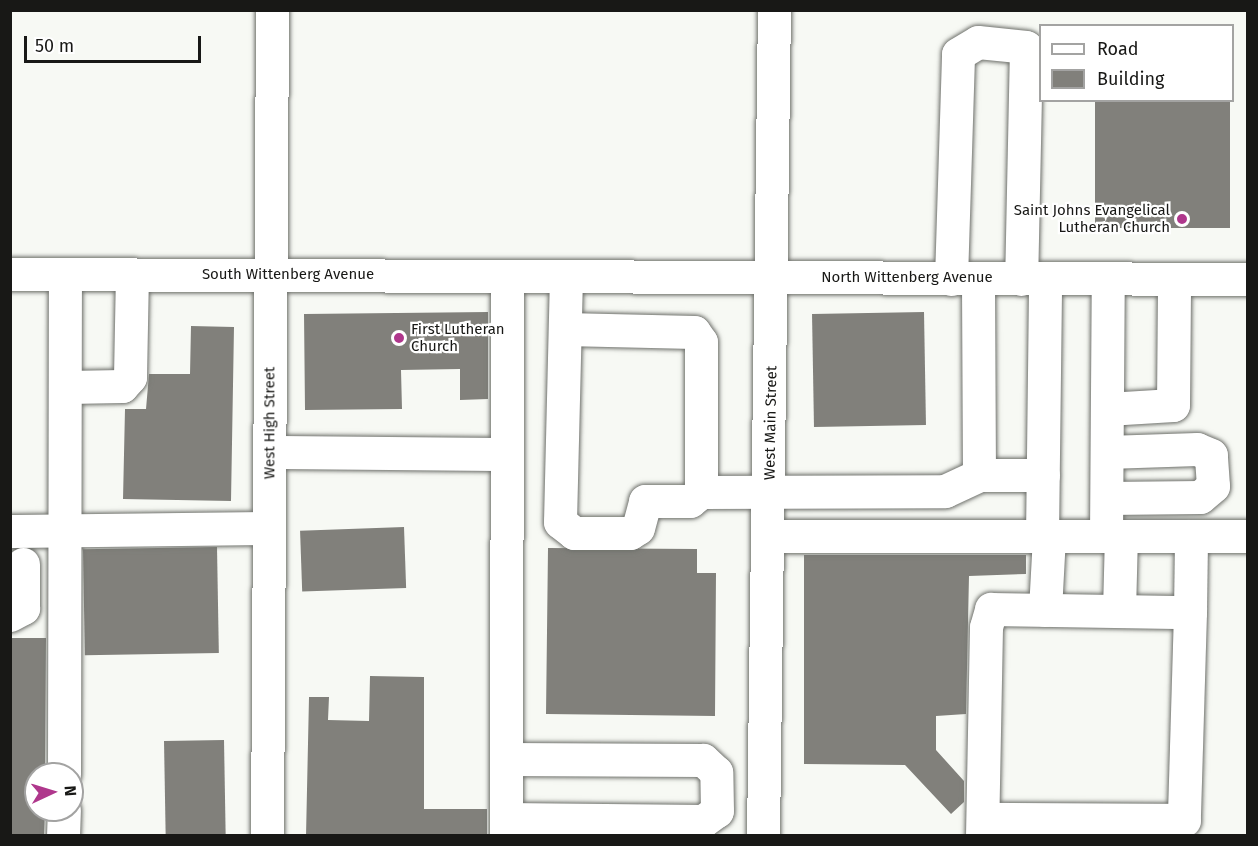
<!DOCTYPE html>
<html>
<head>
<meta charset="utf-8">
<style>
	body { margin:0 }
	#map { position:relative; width:1258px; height:846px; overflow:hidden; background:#f7f9f4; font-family:"Fira Sans",sans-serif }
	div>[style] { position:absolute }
	.building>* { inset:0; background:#81807b; transform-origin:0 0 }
	.roads { filter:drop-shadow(0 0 2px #6f716c) drop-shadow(0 0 2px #6f716c) }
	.minor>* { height:33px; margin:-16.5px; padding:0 16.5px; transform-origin:16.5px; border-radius:16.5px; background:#fff }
	.dots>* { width:16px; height:16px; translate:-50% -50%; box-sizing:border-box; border:3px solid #fff; border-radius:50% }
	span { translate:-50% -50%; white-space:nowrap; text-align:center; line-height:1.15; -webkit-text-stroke:4.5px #fff; paint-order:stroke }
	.poi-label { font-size:15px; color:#181816 }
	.right { translate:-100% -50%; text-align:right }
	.left { translate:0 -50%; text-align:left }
	.street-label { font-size:15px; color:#181816 }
	.frame { position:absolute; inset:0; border:12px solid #181816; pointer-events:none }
	.legend { position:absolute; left:1039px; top:24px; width:195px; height:78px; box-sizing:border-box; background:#fff; border:2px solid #a3a3a2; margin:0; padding:8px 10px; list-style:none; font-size:18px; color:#181816 }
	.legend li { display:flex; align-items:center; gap:12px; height:30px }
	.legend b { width:30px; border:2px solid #a3a3a2 }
	.north { position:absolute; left:24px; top:762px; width:60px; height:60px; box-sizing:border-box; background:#fff; border:2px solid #a3a3a2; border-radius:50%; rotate:86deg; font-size:16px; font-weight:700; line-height:24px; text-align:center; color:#181816 }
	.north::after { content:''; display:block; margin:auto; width:21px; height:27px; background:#af378c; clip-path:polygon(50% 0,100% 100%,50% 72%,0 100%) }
	.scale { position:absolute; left:24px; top:36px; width:177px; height:27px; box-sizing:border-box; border:3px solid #181816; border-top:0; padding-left:8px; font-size:18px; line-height:21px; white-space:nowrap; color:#181816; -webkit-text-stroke:4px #fff; paint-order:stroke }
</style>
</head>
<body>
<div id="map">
	<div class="building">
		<i style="left:1095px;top:100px;width:135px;height:128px"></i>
		<i style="clip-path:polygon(488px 312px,488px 399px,460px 400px,460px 369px,401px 370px,402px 409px,305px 410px,304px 314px)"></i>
		<i style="left:924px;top:312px;width:113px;height:112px;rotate:89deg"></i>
		<i style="clip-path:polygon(191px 326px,234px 327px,231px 501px,123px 499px,125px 409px,146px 409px,149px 374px,190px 374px)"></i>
		<i style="left:404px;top:527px;width:61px;height:104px;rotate:88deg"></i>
		<i style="left:217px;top:547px;width:106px;height:134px;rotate:89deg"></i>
		<i style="clip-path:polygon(548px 548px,697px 549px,697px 573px,716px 573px,715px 716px,546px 714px)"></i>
		<i style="clip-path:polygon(804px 555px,1026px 555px,1026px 574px,969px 576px,966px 714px,936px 716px,936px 750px,964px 781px,964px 802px,951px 814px,905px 765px,804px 764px)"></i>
		<i style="clip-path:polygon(10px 638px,46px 638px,45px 774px,36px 774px,36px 810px,45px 810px,44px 836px,10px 836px)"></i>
		<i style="clip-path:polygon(370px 676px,424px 677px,424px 809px,487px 809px,487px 836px,306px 836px,309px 697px,329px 697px,328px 720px,369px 721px)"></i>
		<i style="left:224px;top:740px;width:96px;height:60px;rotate:89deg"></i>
	</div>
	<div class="roads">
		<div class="minor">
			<i style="left:10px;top:274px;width:1238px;rotate:0.23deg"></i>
			<i style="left:566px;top:276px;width:246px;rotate:91.4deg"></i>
			<i style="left:560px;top:522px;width:18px;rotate:38deg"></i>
			<i style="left:574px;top:533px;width:56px"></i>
			<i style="left:630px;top:533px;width:9px;rotate:-32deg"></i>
			<i style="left:638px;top:528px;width:28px;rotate:-75deg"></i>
			<i style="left:645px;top:501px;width:45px"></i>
			<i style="left:690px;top:501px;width:14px;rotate:-39deg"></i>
			<i style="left:701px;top:492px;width:244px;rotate:-0.2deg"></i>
			<i style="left:945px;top:491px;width:38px;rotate:-25deg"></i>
			<i style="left:979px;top:475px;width:196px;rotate:-90.3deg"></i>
			<i style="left:951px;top:279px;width:225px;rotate:-88.2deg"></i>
			<i style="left:958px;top:54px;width:23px;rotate:-31deg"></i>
			<i style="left:978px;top:42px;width:48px;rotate:5.9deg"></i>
			<i style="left:1026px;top:47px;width:232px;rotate:91.2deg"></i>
			<i style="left:565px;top:329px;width:129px;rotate:1.3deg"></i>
			<i style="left:694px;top:332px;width:12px;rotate:55deg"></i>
			<i style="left:701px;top:342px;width:150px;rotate:90deg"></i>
			<i style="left:67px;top:387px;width:55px;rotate:-1deg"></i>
			<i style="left:122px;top:386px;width:12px;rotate:-48deg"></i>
			<i style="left:130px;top:377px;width:103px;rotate:-88.9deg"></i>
			<i style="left:1107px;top:409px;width:66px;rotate:-3.5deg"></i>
			<i style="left:1173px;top:405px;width:126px;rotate:-89.5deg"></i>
			<i style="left:270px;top:452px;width:237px;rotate:0.5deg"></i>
			<i style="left:979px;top:475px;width:64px"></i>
			<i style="left:1107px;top:498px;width:93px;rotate:-0.6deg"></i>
			<i style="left:1200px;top:497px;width:17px;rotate:-40deg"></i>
			<i style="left:1213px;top:486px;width:31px;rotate:-94deg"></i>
			<i style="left:1211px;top:455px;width:15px;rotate:-157deg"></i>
			<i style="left:1197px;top:449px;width:90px;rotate:178.1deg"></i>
			<i style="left:10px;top:531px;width:259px;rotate:-0.7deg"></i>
			<i style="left:770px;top:536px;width:478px"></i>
			<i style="left:1042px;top:536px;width:257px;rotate:-89.3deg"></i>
			<i style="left:1106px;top:536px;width:256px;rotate:-89.6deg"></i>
			<i style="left:1045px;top:610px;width:73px;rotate:-86.9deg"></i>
			<i style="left:1119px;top:611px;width:75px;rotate:-88.5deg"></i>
			<i style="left:1190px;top:612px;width:76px;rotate:-89.2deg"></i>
			<i style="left:10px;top:615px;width:15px;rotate:-28deg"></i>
			<i style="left:23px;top:608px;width:44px;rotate:-90deg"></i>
			<i style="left:64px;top:774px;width:500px;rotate:-89.89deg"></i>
			<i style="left:506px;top:819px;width:197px;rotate:0.6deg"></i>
			<i style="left:703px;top:821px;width:17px;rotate:-36deg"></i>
			<i style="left:717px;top:811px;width:39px;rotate:-91deg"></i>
			<i style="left:716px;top:772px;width:18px;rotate:-137deg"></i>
			<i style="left:703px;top:760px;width:197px;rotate:-179.7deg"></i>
			<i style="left:63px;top:836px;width:26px;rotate:-88deg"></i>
			<i style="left:267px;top:836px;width:826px;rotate:-89.65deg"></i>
			<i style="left:506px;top:836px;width:560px;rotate:-89.9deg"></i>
			<i style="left:763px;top:836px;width:826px;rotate:-89.24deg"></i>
			<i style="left:982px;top:836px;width:209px;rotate:-88.9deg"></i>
			<i style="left:986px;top:627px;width:19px;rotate:-74deg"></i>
			<i style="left:991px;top:609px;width:199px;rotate:0.9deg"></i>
			<i style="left:1190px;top:612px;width:208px;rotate:91.7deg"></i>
			<i style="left:1184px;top:820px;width:201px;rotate:-179.7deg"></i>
		</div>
	</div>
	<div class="dots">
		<i style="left:1182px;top:219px;background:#af378c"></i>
		<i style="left:399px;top:338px;background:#af378c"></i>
	</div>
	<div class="poi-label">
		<span class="right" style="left:1170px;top:219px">Saint Johns Evangelical<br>Lutheran Church</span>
		<span class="left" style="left:411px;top:338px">First Lutheran<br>Church</span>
	</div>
	<div class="street-label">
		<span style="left:288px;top:275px">South Wittenberg Avenue</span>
		<span style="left:907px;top:278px">North Wittenberg Avenue</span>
		<span style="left:270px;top:423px;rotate:-90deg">West High Street</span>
		<span style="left:771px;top:423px;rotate:-89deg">West Main Street</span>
	</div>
	<div class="frame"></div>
	<ul class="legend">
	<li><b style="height:8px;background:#fff"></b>Road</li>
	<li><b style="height:16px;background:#81807b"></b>Building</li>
	</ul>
	<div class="north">N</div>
	<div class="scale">50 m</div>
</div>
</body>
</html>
